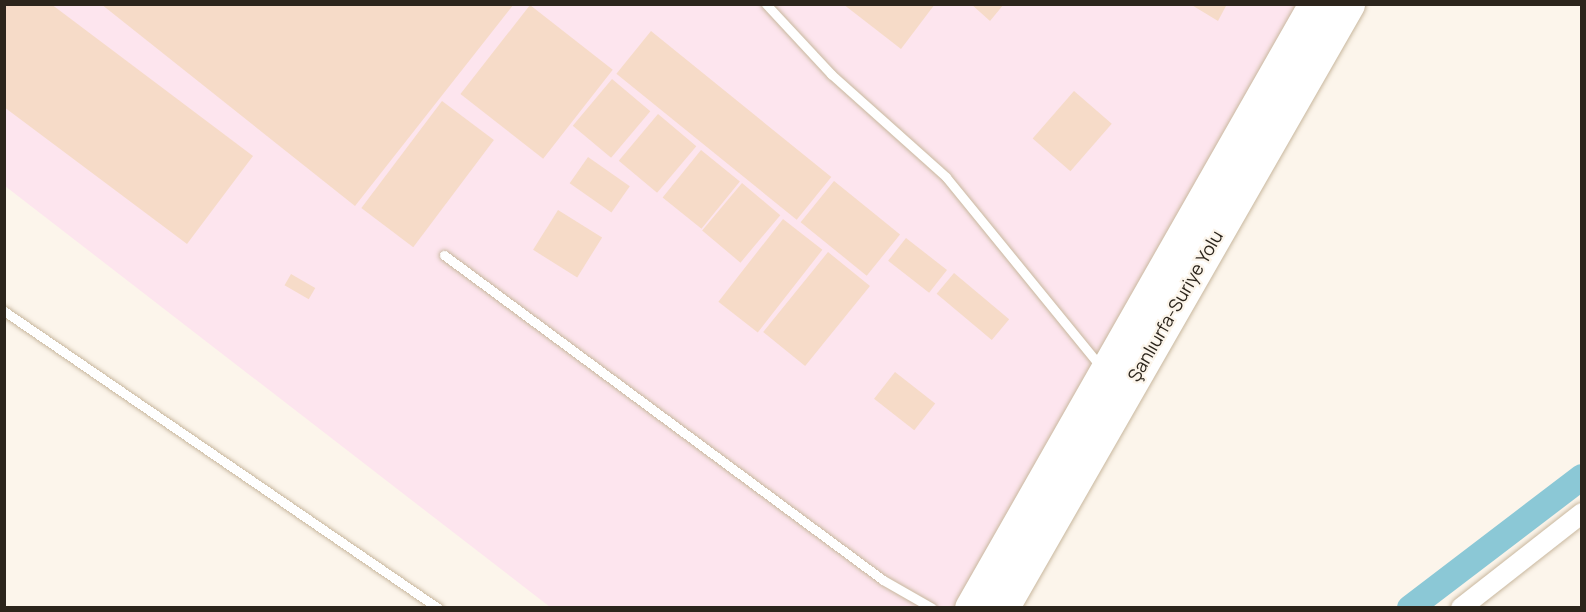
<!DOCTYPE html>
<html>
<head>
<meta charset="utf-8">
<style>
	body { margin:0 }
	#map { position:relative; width:1586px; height:612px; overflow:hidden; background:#fcf5eb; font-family:Manrope,sans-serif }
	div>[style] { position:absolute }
	.industrial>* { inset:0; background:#fde5ee }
	.canal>* { height:26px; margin:-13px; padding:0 13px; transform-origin:13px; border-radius:13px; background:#8bc8d6 }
	.building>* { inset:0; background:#f6dbc8; transform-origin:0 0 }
	.roads { filter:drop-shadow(0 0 2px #c8b79e) drop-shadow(0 0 2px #c8b79e) }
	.lane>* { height:9px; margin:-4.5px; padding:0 4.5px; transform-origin:4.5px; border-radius:4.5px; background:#fff }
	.street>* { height:20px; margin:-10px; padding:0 10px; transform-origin:10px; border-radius:10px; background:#fff }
	.highway>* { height:33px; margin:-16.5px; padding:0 16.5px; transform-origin:16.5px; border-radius:16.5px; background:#fff }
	span { translate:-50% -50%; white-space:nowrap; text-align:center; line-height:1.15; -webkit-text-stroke:4.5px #fcf5eb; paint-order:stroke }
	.street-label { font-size:18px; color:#2c251c }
	.frame { position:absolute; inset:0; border:6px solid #2c251c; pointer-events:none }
</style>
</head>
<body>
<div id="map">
	<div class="industrial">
		<i style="clip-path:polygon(4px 5px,1312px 5px,971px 608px,550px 607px,5px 186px)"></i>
	</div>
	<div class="canal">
		<i style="left:1410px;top:608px;width:216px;rotate:-37.3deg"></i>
	</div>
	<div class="building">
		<i style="clip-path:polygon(4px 4px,51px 4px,253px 156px,187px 244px,4px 107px)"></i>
		<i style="clip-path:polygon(101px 4px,514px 4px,355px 206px)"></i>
		<i style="clip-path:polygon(843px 4px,935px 4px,901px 49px)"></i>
		<i style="clip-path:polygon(971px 4px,1004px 4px,990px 21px)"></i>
		<i style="clip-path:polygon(1190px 4px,1227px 4px,1218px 21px)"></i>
		<i style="left:530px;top:5px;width:105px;height:113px;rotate:38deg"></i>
		<i style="left:651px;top:31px;width:232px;height:55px;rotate:39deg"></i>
		<i style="left:612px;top:79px;width:50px;height:61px;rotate:40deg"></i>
		<i style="left:1074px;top:91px;width:50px;height:63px;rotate:41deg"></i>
		<i style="left:442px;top:101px;width:65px;height:134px;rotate:37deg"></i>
		<i style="left:658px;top:114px;width:50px;height:61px;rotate:40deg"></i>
		<i style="left:701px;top:150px;width:50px;height:61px;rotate:39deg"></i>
		<i style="left:588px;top:157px;width:51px;height:32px;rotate:35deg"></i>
		<i style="left:834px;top:181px;width:85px;height:53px;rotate:39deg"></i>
		<i style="left:742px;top:183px;width:50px;height:62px;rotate:40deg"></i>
		<i style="left:558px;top:210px;width:52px;height:47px;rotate:32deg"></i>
		<i style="left:783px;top:219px;width:50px;height:105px;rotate:38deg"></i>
		<i style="left:906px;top:238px;width:52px;height:29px;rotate:38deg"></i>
		<i style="left:828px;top:252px;width:54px;height:103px;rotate:39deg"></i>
		<i style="left:954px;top:273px;width:72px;height:27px;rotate:40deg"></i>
		<i style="left:291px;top:274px;width:28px;height:13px;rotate:30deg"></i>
		<i style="left:895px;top:372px;width:51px;height:34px;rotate:38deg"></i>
	</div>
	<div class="roads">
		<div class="lane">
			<i style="left:766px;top:4px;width:96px;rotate:47.1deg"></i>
			<i style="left:831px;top:74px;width:154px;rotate:41.8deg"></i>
			<i style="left:946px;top:177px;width:245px;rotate:50.8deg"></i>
			<i style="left:444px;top:255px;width:546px;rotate:36.51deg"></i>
			<i style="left:883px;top:580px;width:56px;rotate:29.7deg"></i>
			<i style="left:4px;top:311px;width:526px;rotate:34.39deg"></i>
		</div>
		<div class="street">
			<i style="left:1461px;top:608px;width:154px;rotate:-38.1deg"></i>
		</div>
		<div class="highway">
			<i style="left:971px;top:608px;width:695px;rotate:-60.34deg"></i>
			<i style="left:1002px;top:608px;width:696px;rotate:-60.19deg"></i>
		</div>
	</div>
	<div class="street-label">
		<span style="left:1175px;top:306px;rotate:-60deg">Şanlıurfa-Suriye Yolu</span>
	</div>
	<div class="frame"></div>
</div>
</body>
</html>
